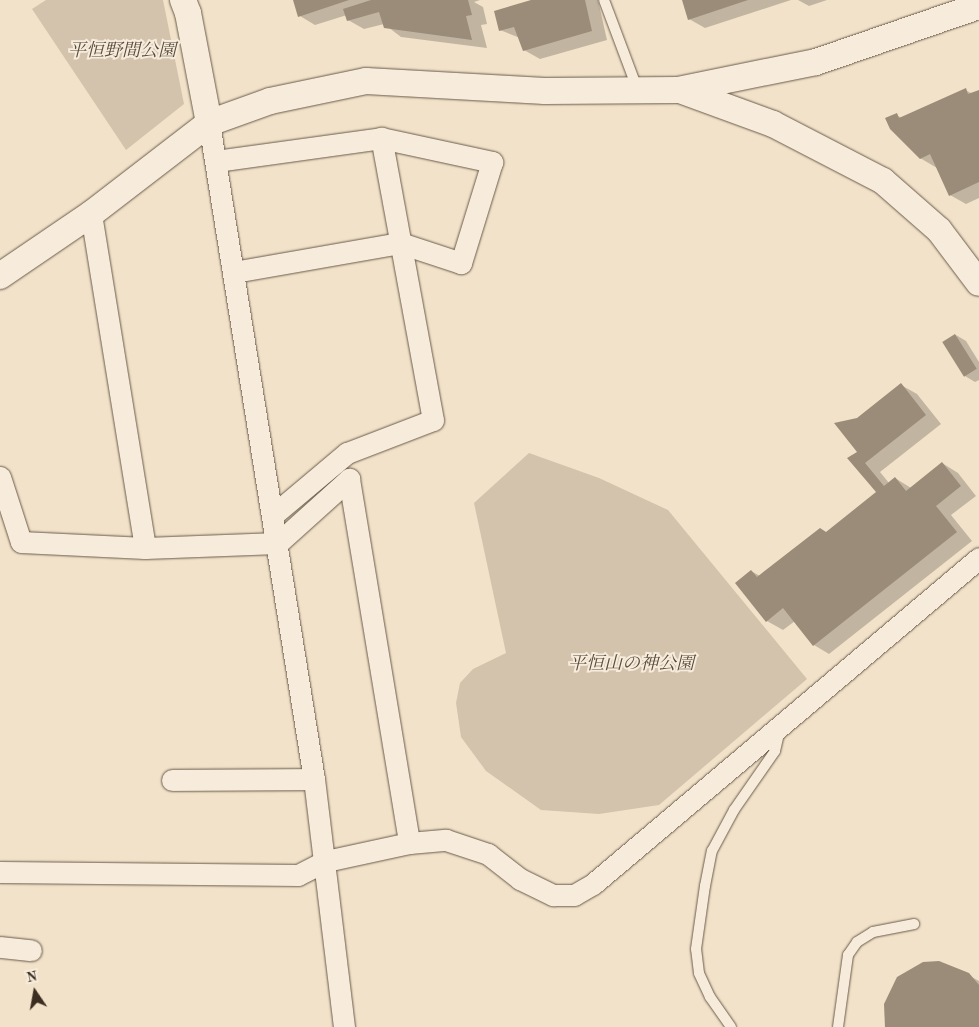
<!DOCTYPE html>
<html>
<head>
<meta charset="utf-8">
<style>
	body { margin:0 }
	#map { position:relative; width:979px; height:1027px; overflow:hidden; background:#f2e2c9; font-family:"Old Standard TT","Noto Serif JP",serif }
	div>[style] { position:absolute }
	.green>* { inset:0; background:#d3c3ac }
	.shadow>* { inset:0; background:#0003 }
	.building>* { inset:0; background:#9a8c78; transform-origin:0 0 }
	.roads { filter:drop-shadow(0 0 1px #695b4a) drop-shadow(0 0 1px #695b4a) }
	.service>* { height:10px; margin:-5px; padding:0 5px; transform-origin:5px; border-radius:5px; background:#f7ecdc }
	.minor>* { height:21px; margin:-10.5px; padding:0 10.5px; transform-origin:10.5px; border-radius:10.5px; background:#f7ecdc }
	.tertiary>* { height:26px; margin:-13px; padding:0 13px; transform-origin:13px; border-radius:13px; background:#f7ecdc }
	span { translate:-50% -50%; white-space:nowrap; text-align:center; line-height:1.15; -webkit-text-stroke:4px #f7ecdc; paint-order:stroke }
	.park-label { font-size:18px; color:#594c3c; font-style:italic }
	.north { position:absolute; left:10px; top:967px; width:50px; height:50px; -webkit-text-stroke:4px #f7ecdc; paint-order:stroke; rotate:348deg; font-size:14px; font-weight:700; line-height:20px; text-align:center; color:#3b2e20 }
	.north::after { content:''; display:block; margin:auto; width:18px; height:22px; background:#3b2e20; clip-path:polygon(50% 0,100% 100%,50% 72%,0 100%) }
</style>
</head>
<body>
<div id="map">
	<div class="green">
		<i style="clip-path:polygon(46px 0,163px 0,184px 104px,126px 150px,32px 9px)"></i>
		<i style="clip-path:polygon(529px 453px,599px 478px,668px 510px,807px 679px,659px 805px,599px 814px,541px 810px,486px 771px,461px 737px,456px 703px,460px 683px,473px 669px,506px 653px,474px 503px)"></i>
	</div>
	<div class="shadow">
		<i style="clip-path:polygon(294px 0,480px 0,474px 2px,483px 7px,487px 24px,481px 25px,487px 48px,401px 37px,384px 24px,364px 29px,348px 20px,347px 15px,315px 25px,300px 16px)"></i>
		<i style="clip-path:polygon(535px 0,598px 0,607px 40px,540px 59px,524px 50px,520px 38px,500px 30px)"></i>
		<i style="clip-path:polygon(683px 0,791px 0,705px 28px,689px 19px)"></i>
		<i style="clip-path:polygon(798px 0,827px 0,809px 6px)"></i>
		<i style="clip-path:polygon(965px 90px,973px 94px,979px 91px,979px 198px,966px 204px,950px 195px,937px 168px,920px 158px,896px 115px,902px 118px)"></i>
		<i style="clip-path:polygon(956px 335px,966px 341px,979px 362px,979px 380px,975px 382px,965px 376px)"></i>
		<i style="clip-path:polygon(901px 385px,917px 394px,941px 424px,880px 472px,889px 483px,895px 478px,911px 488px,942px 463px,958px 473px,976px 496px,951px 515px,972px 541px,829px 654px,814px 645px,795px 621px,783px 630px,767px 621px,751px 571px,760px 576px,827px 533px,878px 492px,858px 452px,858px 419px)"></i>
		<i style="clip-path:polygon(968px 975px,979px 981px,979px 1027px,887px 1027px,885px 1004px,898px 978px)"></i>
	</div>
	<div class="building">
		<i style="clip-path:polygon(293px 0,349px 0,298px 17px)"></i>
		<i style="clip-path:polygon(371px 0,468px 0,472px 15px,466px 16px,472px 40px,384px 28px,379px 12px,347px 21px,343px 9px)"></i>
		<i style="clip-path:polygon(531px 0,585px 0,592px 31px,523px 51px,514px 27px,499px 31px,494px 11px)"></i>
		<i style="clip-path:polygon(682px 0,748px 0,688px 20px)"></i>
		<i style="clip-path:polygon(966px 88px,968px 94px,979px 90px,979px 182px,949px 196px,930px 154px,920px 159px,890px 129px,885px 118px,897px 113px,899px 118px)"></i>
		<i style="left:955px;top:334px;width:41px;height:15px;rotate:58deg"></i>
		<i style="clip-path:polygon(901px 383px,926px 415px,865px 463px,884px 486px,895px 477px,906px 491px,942px 462px,961px 486px,936px 506px,957px 532px,813px 646px,783px 608px,766px 622px,735px 583px,751px 570px,757px 577px,820px 528px,826px 532px,876px 492px,847px 458px,857px 452px,834px 423px,857px 418px)"></i>
		<i style="clip-path:polygon(939px 961px,969px 973px,979px 985px,979px 1027px,885px 1027px,884px 1004px,897px 977px,923px 962px)"></i>
	</div>
	<div class="roads">
		<div class="service">
			<i style="left:604px;top:0;width:94px;rotate:69.4deg"></i>
			<i style="left:731px;top:1027px;width:37px;rotate:-125deg"></i>
			<i style="left:710px;top:997px;width:26px;rotate:-115deg"></i>
			<i style="left:699px;top:973px;width:24px;rotate:-97deg"></i>
			<i style="left:696px;top:949px;width:64px;rotate:-81.9deg"></i>
			<i style="left:705px;top:886px;width:36px;rotate:-79deg"></i>
			<i style="left:712px;top:851px;width:47px;rotate:-61.8deg"></i>
			<i style="left:734px;top:810px;width:72px;rotate:-55.2deg"></i>
			<i style="left:775px;top:751px;width:22px;rotate:-77deg"></i>
			<i style="left:838px;top:1027px;width:73px;rotate:-82.1deg"></i>
			<i style="left:848px;top:955px;width:16px;rotate:-55deg"></i>
			<i style="left:857px;top:942px;width:19px;rotate:-32deg"></i>
			<i style="left:873px;top:932px;width:42px;rotate:-11deg"></i>
		</div>
		<div class="minor">
			<i style="left:209px;top:123px;width:664px;rotate:80.91deg"></i>
			<i style="left:314px;top:779px;width:250px;rotate:83.1deg"></i>
			<i style="left:216px;top:161px;width:167px;rotate:-7.9deg"></i>
			<i style="left:381px;top:138px;width:114px;rotate:12.2deg"></i>
			<i style="left:492px;top:162px;width:106px;rotate:107.1deg"></i>
			<i style="left:461px;top:263px;width:64px;rotate:-161.8deg"></i>
			<i style="left:400px;top:243px;width:169px;rotate:170.1deg"></i>
			<i style="left:91px;top:214px;width:338px;rotate:80.8deg"></i>
			<i style="left:0;top:477px;width:68px;rotate:72.1deg"></i>
			<i style="left:21px;top:542px;width:124px;rotate:2.8deg"></i>
			<i style="left:145px;top:548px;width:133px;rotate:-2.2deg"></i>
			<i style="left:278px;top:543px;width:96px;rotate:-42deg"></i>
			<i style="left:349px;top:479px;width:369px;rotate:80.6deg"></i>
			<i style="left:273px;top:515px;width:97px;rotate:-40deg"></i>
			<i style="left:347px;top:453px;width:92px;rotate:-21deg"></i>
			<i style="left:433px;top:420px;width:287px;rotate:-100.4deg"></i>
			<i style="left:172px;top:780px;width:142px;rotate:-0.4deg"></i>
			<i style="left:0;top:872px;width:298px;rotate:0.6deg"></i>
			<i style="left:298px;top:875px;width:31px;rotate:-27deg"></i>
			<i style="left:326px;top:861px;width:85px;rotate:-12.2deg"></i>
			<i style="left:409px;top:843px;width:37px;rotate:-5deg"></i>
			<i style="left:446px;top:840px;width:44px;rotate:18.4deg"></i>
			<i style="left:488px;top:854px;width:41px;rotate:38deg"></i>
			<i style="left:520px;top:879px;width:37px;rotate:26deg"></i>
			<i style="left:553px;top:895px;width:21px"></i>
			<i style="left:574px;top:895px;width:22px;rotate:-30deg"></i>
			<i style="left:593px;top:884px;width:505px;rotate:-40.18deg"></i>
			<i style="left:0;top:947px;width:31px;rotate:6deg"></i>
		</div>
		<div class="tertiary">
			<i style="left:183px;top:0;width:14px;rotate:69deg"></i>
			<i style="left:188px;top:13px;width:112px;rotate:79.2deg"></i>
			<i style="left:680px;top:90px;width:99px;rotate:20.1deg"></i>
			<i style="left:773px;top:124px;width:124px;rotate:27.4deg"></i>
			<i style="left:883px;top:181px;width:74px;rotate:41.2deg"></i>
			<i style="left:939px;top:230px;width:66px;rotate:53deg"></i>
			<i style="left:0;top:276px;width:110px;rotate:-34.3deg"></i>
			<i style="left:91px;top:214px;width:149px;rotate:-37.6deg"></i>
			<i style="left:209px;top:123px;width:65px;rotate:-19.8deg"></i>
			<i style="left:270px;top:101px;width:98px;rotate:-11.8deg"></i>
			<i style="left:366px;top:81px;width:179px;rotate:3.2deg"></i>
			<i style="left:545px;top:91px;width:133px;rotate:-0.4deg"></i>
			<i style="left:678px;top:90px;width:141px;rotate:-11.5deg"></i>
			<i style="left:816px;top:62px;width:172px;rotate:-19deg"></i>
		</div>
	</div>
	<div class="park-label">
		<span style="left:122px;top:51px">平恒野間公園</span>
		<span style="left:631px;top:664px">平恒山の神公園</span>
	</div>
	<div class="north">N</div>
</div>
</body>
</html>
